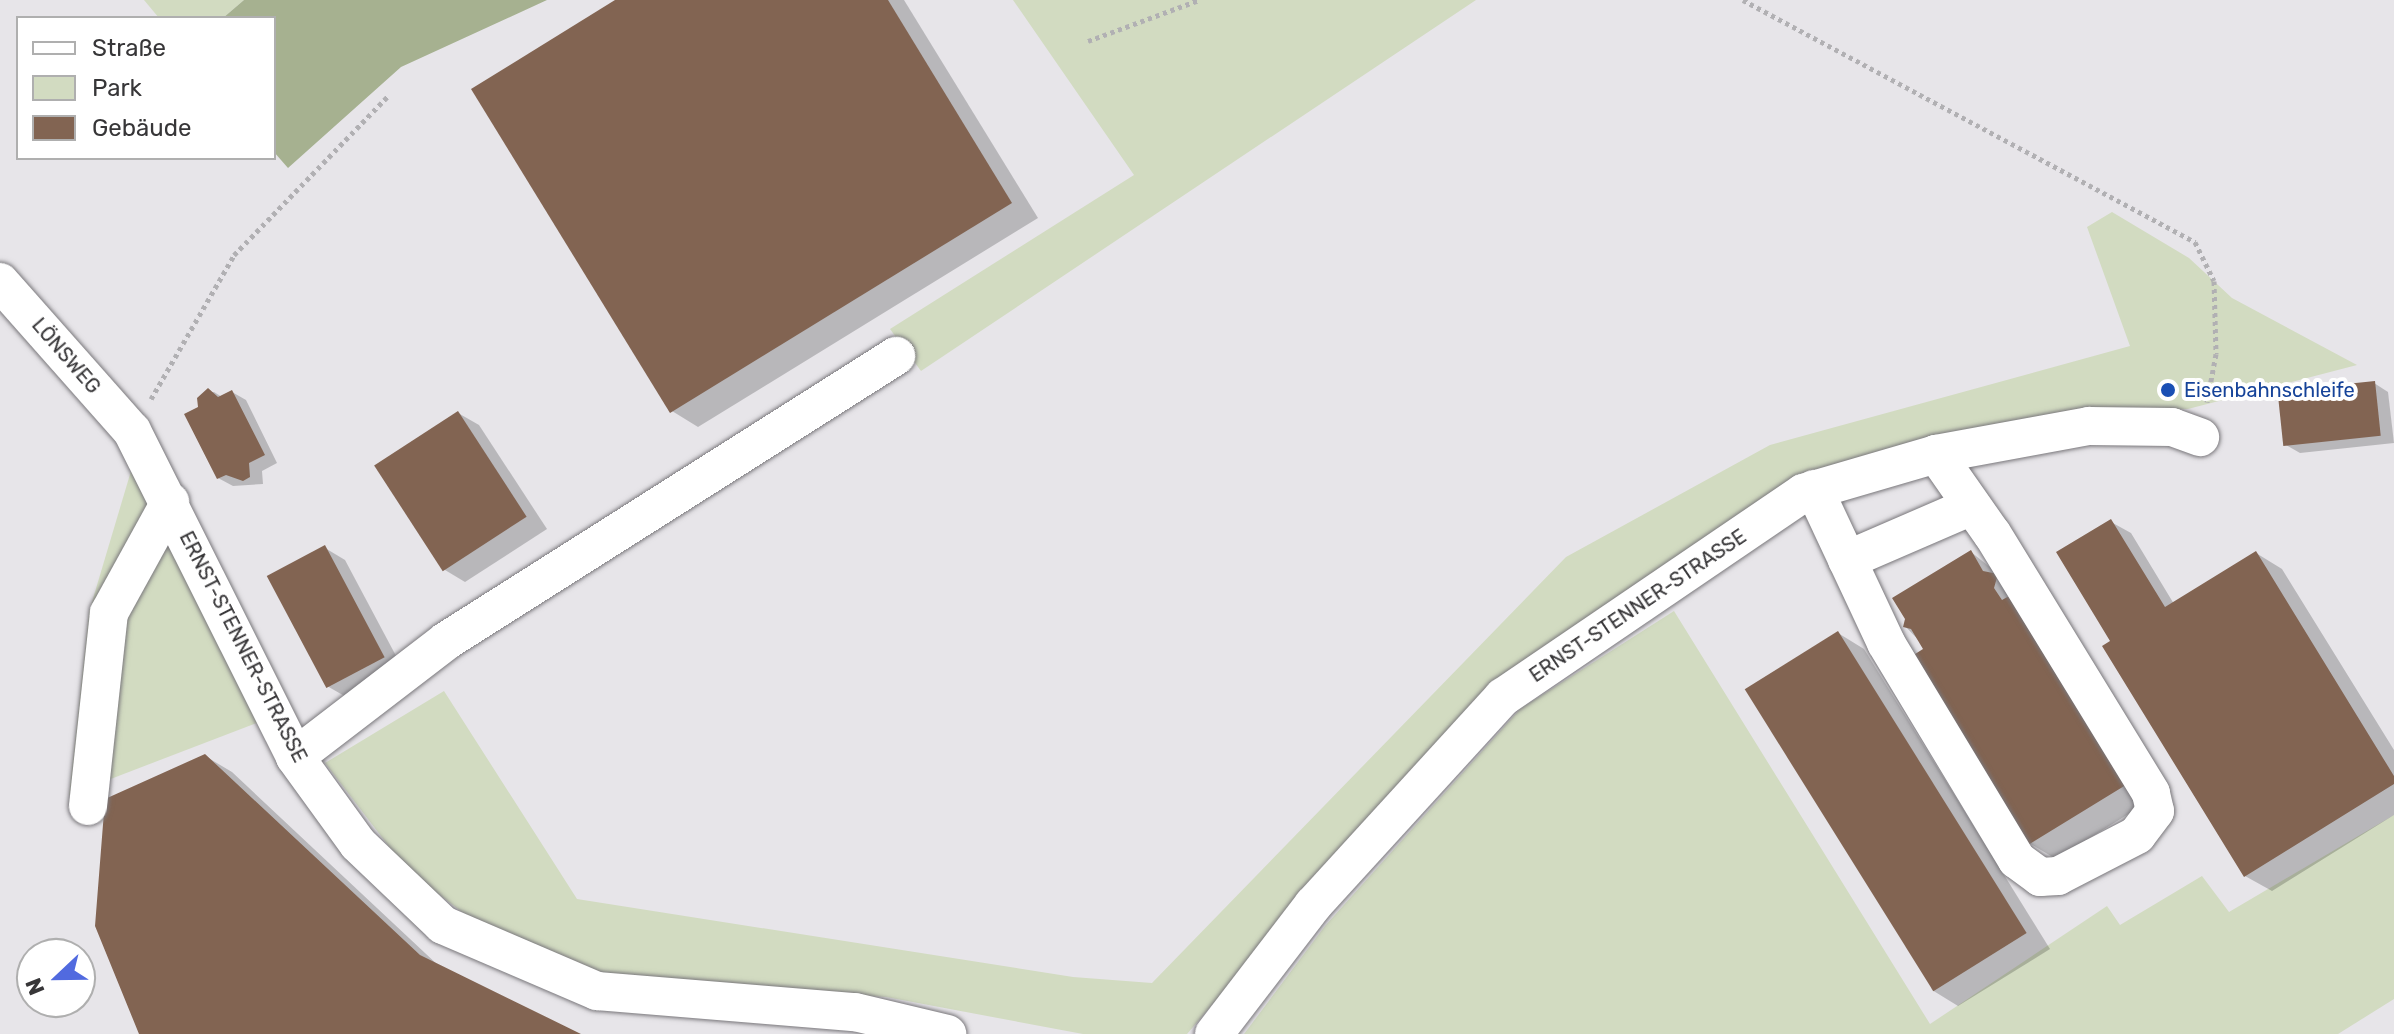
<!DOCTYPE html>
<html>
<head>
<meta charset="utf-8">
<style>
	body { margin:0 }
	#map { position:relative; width:2394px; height:1034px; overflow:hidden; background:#e7e5e9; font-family:Rubik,sans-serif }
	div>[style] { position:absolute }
	.green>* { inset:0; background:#d2dbc1 }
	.forest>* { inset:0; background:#a6b190 }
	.shadow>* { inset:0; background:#0003 }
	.building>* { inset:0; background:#826452; transform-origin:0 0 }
	.path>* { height:5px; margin-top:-2.5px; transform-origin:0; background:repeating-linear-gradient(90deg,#b1b0b3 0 4px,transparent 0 8px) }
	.roads { filter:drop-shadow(0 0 2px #79777b) drop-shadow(0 0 2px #79777b) }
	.minor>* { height:38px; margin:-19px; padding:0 19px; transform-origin:19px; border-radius:19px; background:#fff }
	.dots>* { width:22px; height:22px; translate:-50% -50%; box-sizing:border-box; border:4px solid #fff; border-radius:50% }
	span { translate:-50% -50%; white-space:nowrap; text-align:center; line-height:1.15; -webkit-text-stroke:8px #fff; paint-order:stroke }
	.street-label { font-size:20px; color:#373638 }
	.transit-label { font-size:20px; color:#164399 }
	.left { translate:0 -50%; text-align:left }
	.legend { position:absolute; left:16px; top:16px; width:260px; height:144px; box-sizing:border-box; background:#fff; border:2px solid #afafaf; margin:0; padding:10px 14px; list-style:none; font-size:24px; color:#373638 }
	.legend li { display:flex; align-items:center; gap:16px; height:40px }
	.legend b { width:40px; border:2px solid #afafaf }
	.north { position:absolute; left:16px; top:938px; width:80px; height:80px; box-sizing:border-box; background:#fff; border:2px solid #afafaf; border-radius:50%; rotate:248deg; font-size:22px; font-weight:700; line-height:32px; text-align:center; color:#373638 }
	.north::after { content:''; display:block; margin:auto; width:28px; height:36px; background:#516adf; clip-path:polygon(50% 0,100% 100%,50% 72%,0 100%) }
</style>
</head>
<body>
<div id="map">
	<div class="green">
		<i style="clip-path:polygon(144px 0,244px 0,223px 18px,159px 18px)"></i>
		<i style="clip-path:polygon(1013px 0,1476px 0,921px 371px,890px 329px,1134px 175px)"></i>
		<i style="clip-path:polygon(2112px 212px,2189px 258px,2232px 298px,2357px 365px,2188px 409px,2084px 409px,1801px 480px,1500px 685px,1340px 856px,1187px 1034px,1083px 1034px,886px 997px,610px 982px,475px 922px,407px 870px,325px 763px,444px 691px,577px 899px,1073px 977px,1152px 983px,1566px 557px,1770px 445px,2130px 346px,2087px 227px)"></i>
		<i style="clip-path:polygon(131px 471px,259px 722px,69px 795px,89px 612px)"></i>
		<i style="clip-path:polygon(1674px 611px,1930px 1024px,2107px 906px,2120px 925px,2202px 876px,2229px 912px,2394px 815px,2394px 999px,2338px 1034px,1244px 1034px,1325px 926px,1520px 709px)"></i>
	</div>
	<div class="forest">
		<i style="clip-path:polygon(244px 0,547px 0,401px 67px,288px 168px,274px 152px,274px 18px,223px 18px)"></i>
	</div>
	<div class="shadow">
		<i style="clip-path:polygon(619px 0,904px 0,1038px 218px,698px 427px,672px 411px)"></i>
		<i style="clip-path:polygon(2374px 383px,2388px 392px,2394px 443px,2300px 453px,2286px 445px)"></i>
		<i style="clip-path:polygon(214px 392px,222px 397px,232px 392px,246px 400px,277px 463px,262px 471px,263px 484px,233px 486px,218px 478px,200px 408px,204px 393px)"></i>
		<i style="clip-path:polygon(458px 413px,479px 425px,547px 529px,465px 582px,445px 570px)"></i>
		<i style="clip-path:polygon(2111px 522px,2131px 533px,2174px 604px,2256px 553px,2282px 569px,2394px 750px,2394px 815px,2272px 891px,2245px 876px,2114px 640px)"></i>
		<i style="clip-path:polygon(325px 548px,345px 560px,403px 669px,348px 698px,327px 686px)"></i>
		<i style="clip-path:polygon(1971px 552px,2011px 584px,2007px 600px,2159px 795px,2056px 859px,2029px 843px,1927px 649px,1905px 626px)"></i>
		<i style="clip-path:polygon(1838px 633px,1864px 649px,2050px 949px,1958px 1006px,1932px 990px)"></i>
		<i style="clip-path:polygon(205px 756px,232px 772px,441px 968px,576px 1034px,142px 1034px)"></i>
	</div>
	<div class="building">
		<i style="clip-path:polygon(615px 0,888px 0,1012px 203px,670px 413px,471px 89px)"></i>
		<i style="left:2375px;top:381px;width:55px;height:98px;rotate:84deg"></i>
		<i style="clip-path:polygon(208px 388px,218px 397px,232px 390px,265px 455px,249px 463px,250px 477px,243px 481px,226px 475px,217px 479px,184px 414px,198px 407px,197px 398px)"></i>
		<i style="left:458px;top:411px;width:126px;height:100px;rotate:57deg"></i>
		<i style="clip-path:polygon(2111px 519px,2165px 607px,2256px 551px,2394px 776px,2394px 784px,2244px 877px,2102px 646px,2110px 641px,2056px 552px)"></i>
		<i style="left:325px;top:545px;width:127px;height:66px;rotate:62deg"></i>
		<i style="clip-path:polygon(1971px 550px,1983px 571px,1998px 574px,1994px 588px,2002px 600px,2018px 591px,2134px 780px,2028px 845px,1912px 656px,1923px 649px,1911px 629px,1903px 627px,1905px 619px,1892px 598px)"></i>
		<i style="left:1838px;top:631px;width:356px;height:110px;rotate:58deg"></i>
		<i style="clip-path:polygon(205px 754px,420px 955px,581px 1034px,139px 1034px,95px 926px,105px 799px)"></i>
	</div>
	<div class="path">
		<i style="left:1743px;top:0;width:513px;rotate:28.16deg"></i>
		<i style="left:2195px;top:242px;width:43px;rotate:64deg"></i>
		<i style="left:2214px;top:281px;width:73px;rotate:88.4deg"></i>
		<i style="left:2216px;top:354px;width:49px;rotate:100.6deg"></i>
		<i style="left:1088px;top:41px;width:118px;rotate:-20.3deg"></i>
		<i style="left:151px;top:399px;width:166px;rotate:-60deg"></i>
		<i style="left:234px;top:255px;width:221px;rotate:-45.9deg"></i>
	</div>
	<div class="roads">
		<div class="minor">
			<i style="left:0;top:282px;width:199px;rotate:48.5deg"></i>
			<i style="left:132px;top:431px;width:364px;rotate:63.4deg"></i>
			<i style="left:295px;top:757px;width:107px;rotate:54.1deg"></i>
			<i style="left:358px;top:844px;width:117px;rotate:43.6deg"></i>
			<i style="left:443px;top:925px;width:168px;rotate:23.2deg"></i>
			<i style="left:597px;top:991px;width:259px;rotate:4.7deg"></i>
			<i style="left:855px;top:1012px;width:95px;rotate:13.4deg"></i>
			<i style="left:1814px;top:489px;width:170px;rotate:64.9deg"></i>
			<i style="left:1886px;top:643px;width:253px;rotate:58.9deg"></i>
			<i style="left:2017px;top:860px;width:29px;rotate:36deg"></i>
			<i style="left:2040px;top:877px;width:18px;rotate:-3deg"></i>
			<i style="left:2058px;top:876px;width:89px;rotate:-27.4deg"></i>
			<i style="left:2137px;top:835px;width:30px;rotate:-53deg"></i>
			<i style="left:2155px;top:811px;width:18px;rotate:-103deg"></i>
			<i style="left:2151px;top:793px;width:304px;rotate:-121.5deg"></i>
			<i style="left:1992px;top:534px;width:98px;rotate:-125deg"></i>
			<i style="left:1847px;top:560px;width:136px;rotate:-23.4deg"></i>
			<i style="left:295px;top:757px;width:190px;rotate:-37.5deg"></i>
			<i style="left:446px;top:641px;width:533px;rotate:-32.35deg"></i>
			<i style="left:88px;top:806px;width:194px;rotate:-83.8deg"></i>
			<i style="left:109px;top:613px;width:127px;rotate:-61.2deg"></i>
			<i style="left:1214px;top:1034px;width:163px;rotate:-52.5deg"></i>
			<i style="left:1313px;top:905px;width:282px;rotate:-47.6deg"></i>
			<i style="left:1503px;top:697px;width:363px;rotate:-34.2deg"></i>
			<i style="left:1803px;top:493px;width:139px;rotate:-16.3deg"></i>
			<i style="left:1936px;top:454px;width:156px;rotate:-10.4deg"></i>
			<i style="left:2089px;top:426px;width:83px;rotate:0.7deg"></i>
			<i style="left:2172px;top:427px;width:30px;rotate:20deg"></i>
		</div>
	</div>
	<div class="dots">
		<i style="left:2168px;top:390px;background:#1a4fb4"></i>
	</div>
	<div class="street-label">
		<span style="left:66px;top:356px;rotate:49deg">LÖNSWEG</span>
		<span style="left:1638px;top:606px;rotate:-34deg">ERNST-STENNER-STRASSE</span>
		<span style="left:243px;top:647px;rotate:63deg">ERNST-STENNER-STRASSE</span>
	</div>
	<div class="transit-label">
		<span class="left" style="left:2184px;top:390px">Eisenbahnschleife</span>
	</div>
	<ul class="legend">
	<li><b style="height:10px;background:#fff"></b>Straße</li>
	<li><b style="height:22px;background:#d2dbc1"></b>Park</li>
	<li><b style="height:22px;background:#826452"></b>Gebäude</li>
	</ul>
	<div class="north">N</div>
</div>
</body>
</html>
